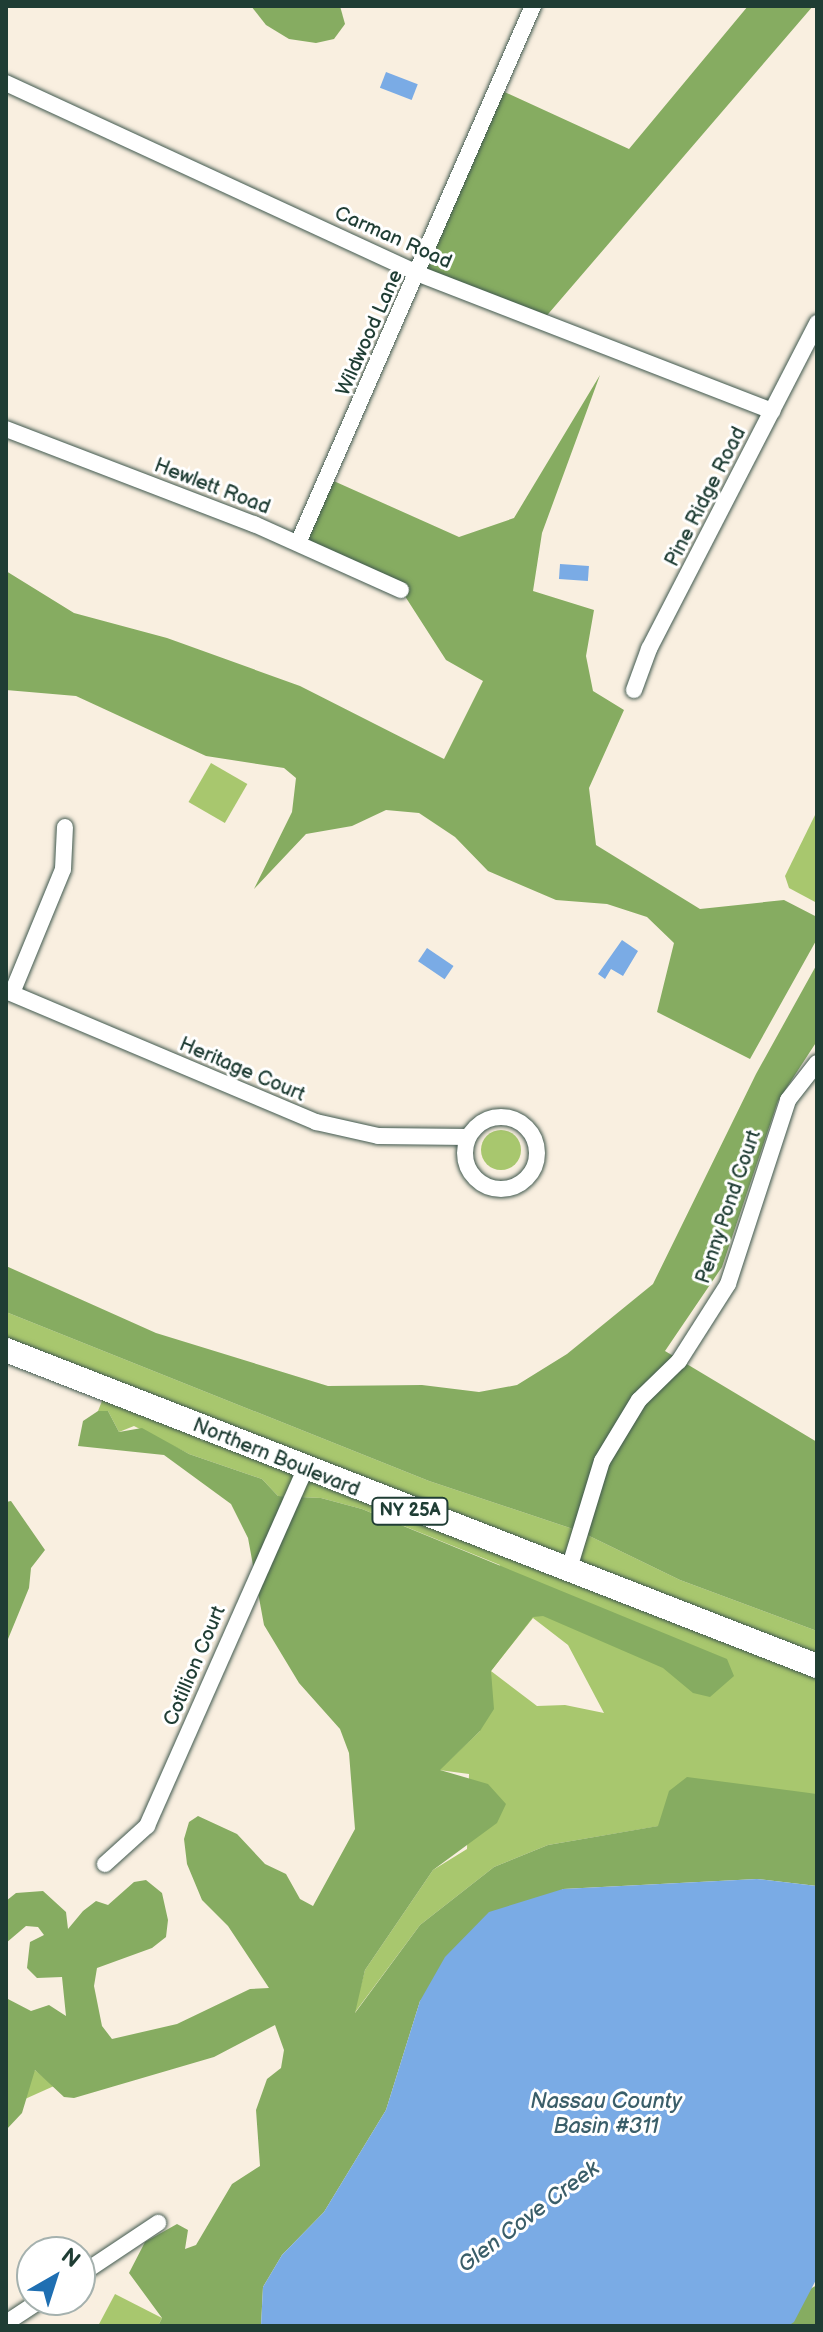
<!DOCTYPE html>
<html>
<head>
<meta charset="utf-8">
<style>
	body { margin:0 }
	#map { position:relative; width:823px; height:2332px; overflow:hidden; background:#f9efe0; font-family:"Balsamiq Sans",sans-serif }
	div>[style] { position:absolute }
	.green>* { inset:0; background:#a8c76e; transform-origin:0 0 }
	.round { border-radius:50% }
	.forest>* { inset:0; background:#86ac61 }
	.water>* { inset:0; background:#7aabe5; transform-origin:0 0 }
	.roads { filter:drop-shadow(0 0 2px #40584e) drop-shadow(0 0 2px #40584e) }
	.street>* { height:16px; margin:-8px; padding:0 8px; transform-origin:8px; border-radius:8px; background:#fff }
	.street>.ring { margin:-8px; padding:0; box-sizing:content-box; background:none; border:16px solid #fff; border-radius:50% }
	.primary>* { height:24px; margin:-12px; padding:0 12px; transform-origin:12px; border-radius:12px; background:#fff }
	span { translate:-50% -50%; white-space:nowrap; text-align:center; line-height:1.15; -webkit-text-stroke:6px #fff; paint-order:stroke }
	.shield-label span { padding:2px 6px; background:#fff; border:2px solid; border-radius:6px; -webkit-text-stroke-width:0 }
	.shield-label { font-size:18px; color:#1f3d34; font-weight:700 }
	.street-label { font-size:20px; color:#1f3d34 }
	.water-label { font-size:22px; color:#3a5e69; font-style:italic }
	.frame { position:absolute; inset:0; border:8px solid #1f3d34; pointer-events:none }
	.north { position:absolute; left:16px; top:2236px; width:80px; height:80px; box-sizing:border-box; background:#fff; border:2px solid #a5b1ae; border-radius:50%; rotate:39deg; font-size:22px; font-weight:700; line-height:32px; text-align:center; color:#1f3d34 }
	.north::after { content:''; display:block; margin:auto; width:28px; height:36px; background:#1f6fb2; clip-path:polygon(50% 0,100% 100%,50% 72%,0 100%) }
</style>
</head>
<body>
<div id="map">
	<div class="green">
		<i style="left:211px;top:763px;width:42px;height:45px;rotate:30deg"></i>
		<i style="clip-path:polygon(817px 811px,817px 903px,789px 888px,785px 876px)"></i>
		<i class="round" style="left:481px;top:1130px;width:40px;height:40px"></i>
		<i style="clip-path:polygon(evenodd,6px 1312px,429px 1481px,579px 1531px,680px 1580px,817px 1631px,817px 1794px,670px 1791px,659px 1826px,548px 1845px,494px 1867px,420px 1925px,353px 2015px,365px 1970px,433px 1870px,467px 1849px,469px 1774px,439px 1770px,480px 1731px,454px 1692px,500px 1565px,362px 1509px,321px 1498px,278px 1496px,262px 1479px,189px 1454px,134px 1426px,119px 1432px,108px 1411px,98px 1411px,106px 1391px,6px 1350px,6px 1312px,533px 1618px,568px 1645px,604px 1713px,565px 1705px,537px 1706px,491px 1671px,533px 1618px)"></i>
		<i style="clip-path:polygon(35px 2070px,54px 2086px,25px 2099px,29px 2077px)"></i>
		<i style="clip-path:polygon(115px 2294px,162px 2318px,158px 2326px,98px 2326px)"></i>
	</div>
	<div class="forest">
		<i style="clip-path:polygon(251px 6px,340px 6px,345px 24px,334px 39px,316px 43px,289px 39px,266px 25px)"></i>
		<i style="clip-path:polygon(748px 6px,813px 6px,543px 320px,419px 274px,498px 89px,629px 149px)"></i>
		<i style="clip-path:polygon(600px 375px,542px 533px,533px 591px,594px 610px,586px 656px,593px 691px,624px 710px,589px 788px,596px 845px,700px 909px,784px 900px,817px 917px,817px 939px,750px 1059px,657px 1012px,674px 943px,647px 917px,607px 904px,556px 900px,488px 871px,455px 837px,419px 813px,386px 810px,352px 826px,306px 834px,254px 889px,292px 812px,296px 778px,284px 768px,206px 756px,76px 696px,6px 690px,6px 571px,74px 613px,167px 638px,300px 686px,444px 759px,483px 681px,446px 660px,401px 590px,298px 543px,327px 478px,459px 537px,514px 518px)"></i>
		<i style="clip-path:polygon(817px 964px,817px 1041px,778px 1101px,722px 1267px,665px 1351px,817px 1442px,817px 1631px,680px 1580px,579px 1531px,429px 1481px,6px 1312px,6px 1266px,156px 1333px,328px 1386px,422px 1385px,479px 1392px,517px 1385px,567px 1354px,653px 1284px,756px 1074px)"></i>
		<i style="clip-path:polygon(98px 1411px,108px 1411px,119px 1432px,142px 1428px,189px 1454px,262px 1479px,278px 1496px,321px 1498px,362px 1509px,727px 1659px,734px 1676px,710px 1697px,693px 1693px,663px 1668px,543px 1616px,533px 1617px,491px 1671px,494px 1709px,480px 1731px,440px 1770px,488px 1784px,506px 1804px,497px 1823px,433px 1870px,365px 1970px,355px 2013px,420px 1925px,494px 1867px,548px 1845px,658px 1826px,669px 1791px,687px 1777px,817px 1794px,817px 1886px,757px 1879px,563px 1889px,420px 2001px,386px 2110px,324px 2212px,282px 2255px,263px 2287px,261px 2326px,158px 2326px,162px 2318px,129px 2273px,145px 2242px,177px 2224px,188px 2230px,185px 2249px,196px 2245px,232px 2184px,260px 2166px,256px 2110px,267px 2079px,281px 2068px,284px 2050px,275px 2025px,214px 2057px,74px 2098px,64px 2097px,35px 2070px,22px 2113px,6px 2130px,6px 1998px,31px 2011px,49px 2005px,66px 2016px,62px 1977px,37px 1978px,27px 1968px,30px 1942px,44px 1935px,38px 1927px,26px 1926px,6px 1943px,6px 1901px,16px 1893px,43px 1891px,66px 1912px,68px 1929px,83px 1911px,96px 1901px,108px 1905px,134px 1882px,146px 1880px,162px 1893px,168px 1920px,166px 1937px,152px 1948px,97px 1968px,94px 1986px,102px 2026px,112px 2039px,177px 2024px,250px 1989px,269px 1988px,228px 1926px,202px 1900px,187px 1864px,184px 1839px,189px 1822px,198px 1816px,237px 1834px,265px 1864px,286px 1874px,300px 1899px,313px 1906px,355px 1829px,349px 1753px,340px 1729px,299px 1683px,264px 1625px,248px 1538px,231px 1504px,164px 1455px,78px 1446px,83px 1421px)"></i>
		<i style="clip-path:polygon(11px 1501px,45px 1550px,31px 1568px,29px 1588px,6px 1644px,6px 1502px)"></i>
		<i style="clip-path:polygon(817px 2285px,817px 2326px,788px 2326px,805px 2292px)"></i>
	</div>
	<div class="water">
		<i style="left:386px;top:72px;width:34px;height:17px;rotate:21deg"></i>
		<i style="left:560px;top:564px;width:29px;height:15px;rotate:4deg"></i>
		<i style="clip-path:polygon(622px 940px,638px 951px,623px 976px,611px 969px,605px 979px,598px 974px)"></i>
		<i style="left:427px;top:948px;width:32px;height:16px;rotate:34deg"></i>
		<i style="clip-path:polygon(757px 1879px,817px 1886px,817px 2278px,794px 2322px,788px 2326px,261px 2326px,263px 2287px,282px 2255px,324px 2212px,386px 2110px,420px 2001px,445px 1957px,489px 1912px,563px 1889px)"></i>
	</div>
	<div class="roads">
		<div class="street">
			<i style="left:6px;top:83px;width:455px;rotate:24.8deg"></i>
			<i style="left:419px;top:274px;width:379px;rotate:21.2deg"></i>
			<i style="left:6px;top:429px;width:266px;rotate:21deg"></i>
			<i style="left:254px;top:524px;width:161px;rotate:24.2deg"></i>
			<i style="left:298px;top:543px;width:586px;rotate:-66.37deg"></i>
			<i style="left:634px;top:690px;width:44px;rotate:-69.9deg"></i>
			<i style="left:649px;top:649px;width:367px;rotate:-62.7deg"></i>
			<i style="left:6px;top:991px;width:337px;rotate:22.9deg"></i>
			<i style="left:316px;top:1122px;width:64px;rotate:12.7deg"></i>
			<i style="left:378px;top:1136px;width:90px;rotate:0.6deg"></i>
			<i style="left:12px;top:993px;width:134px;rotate:-67.6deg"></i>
			<i style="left:63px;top:869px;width:42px;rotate:-87.3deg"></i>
			<i class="ring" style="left:465px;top:1117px;width:56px;height:56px"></i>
			<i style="left:568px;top:1572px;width:116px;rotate:-73deg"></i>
			<i style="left:602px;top:1461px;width:71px;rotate:-58.8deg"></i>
			<i style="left:639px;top:1400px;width:56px;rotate:-44.3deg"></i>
			<i style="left:679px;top:1361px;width:91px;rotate:-57.5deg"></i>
			<i style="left:728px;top:1284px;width:194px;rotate:-71.9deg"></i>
			<i style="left:788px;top:1100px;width:47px;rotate:-51.9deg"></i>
			<i style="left:105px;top:1864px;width:57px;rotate:-42.1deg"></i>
			<i style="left:147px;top:1826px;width:389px;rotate:-66.1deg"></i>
			<i style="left:80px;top:2275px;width:94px;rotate:-33.7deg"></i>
			<i style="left:6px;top:2323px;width:42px;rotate:-33.3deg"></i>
		</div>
		<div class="primary">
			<i style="left:6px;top:1350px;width:870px;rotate:21.29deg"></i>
		</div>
	</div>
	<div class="shield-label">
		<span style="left:410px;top:1511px">NY 25A</span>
	</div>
	<div class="street-label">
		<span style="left:393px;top:238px;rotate:24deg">Carman Road</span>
		<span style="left:370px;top:333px;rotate:-66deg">Wildwood Lane</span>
		<span style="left:212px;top:487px;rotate:21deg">Hewlett Road</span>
		<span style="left:706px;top:497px;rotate:-63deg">Pine Ridge Road</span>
		<span style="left:242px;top:1070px;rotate:23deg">Heritage Court</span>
		<span style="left:729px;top:1207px;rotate:-71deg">Penny Pond Court</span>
		<span style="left:276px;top:1458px;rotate:22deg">Northern Boulevard</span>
		<span style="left:195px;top:1666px;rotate:-67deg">Cotillion Court</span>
	</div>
	<div class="water-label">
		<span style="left:606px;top:2114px">Nassau County<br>Basin #311</span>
		<span style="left:529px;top:2217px;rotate:-37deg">Glen Cove Creek</span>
	</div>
	<div class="frame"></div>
	<div class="north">N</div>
</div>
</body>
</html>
